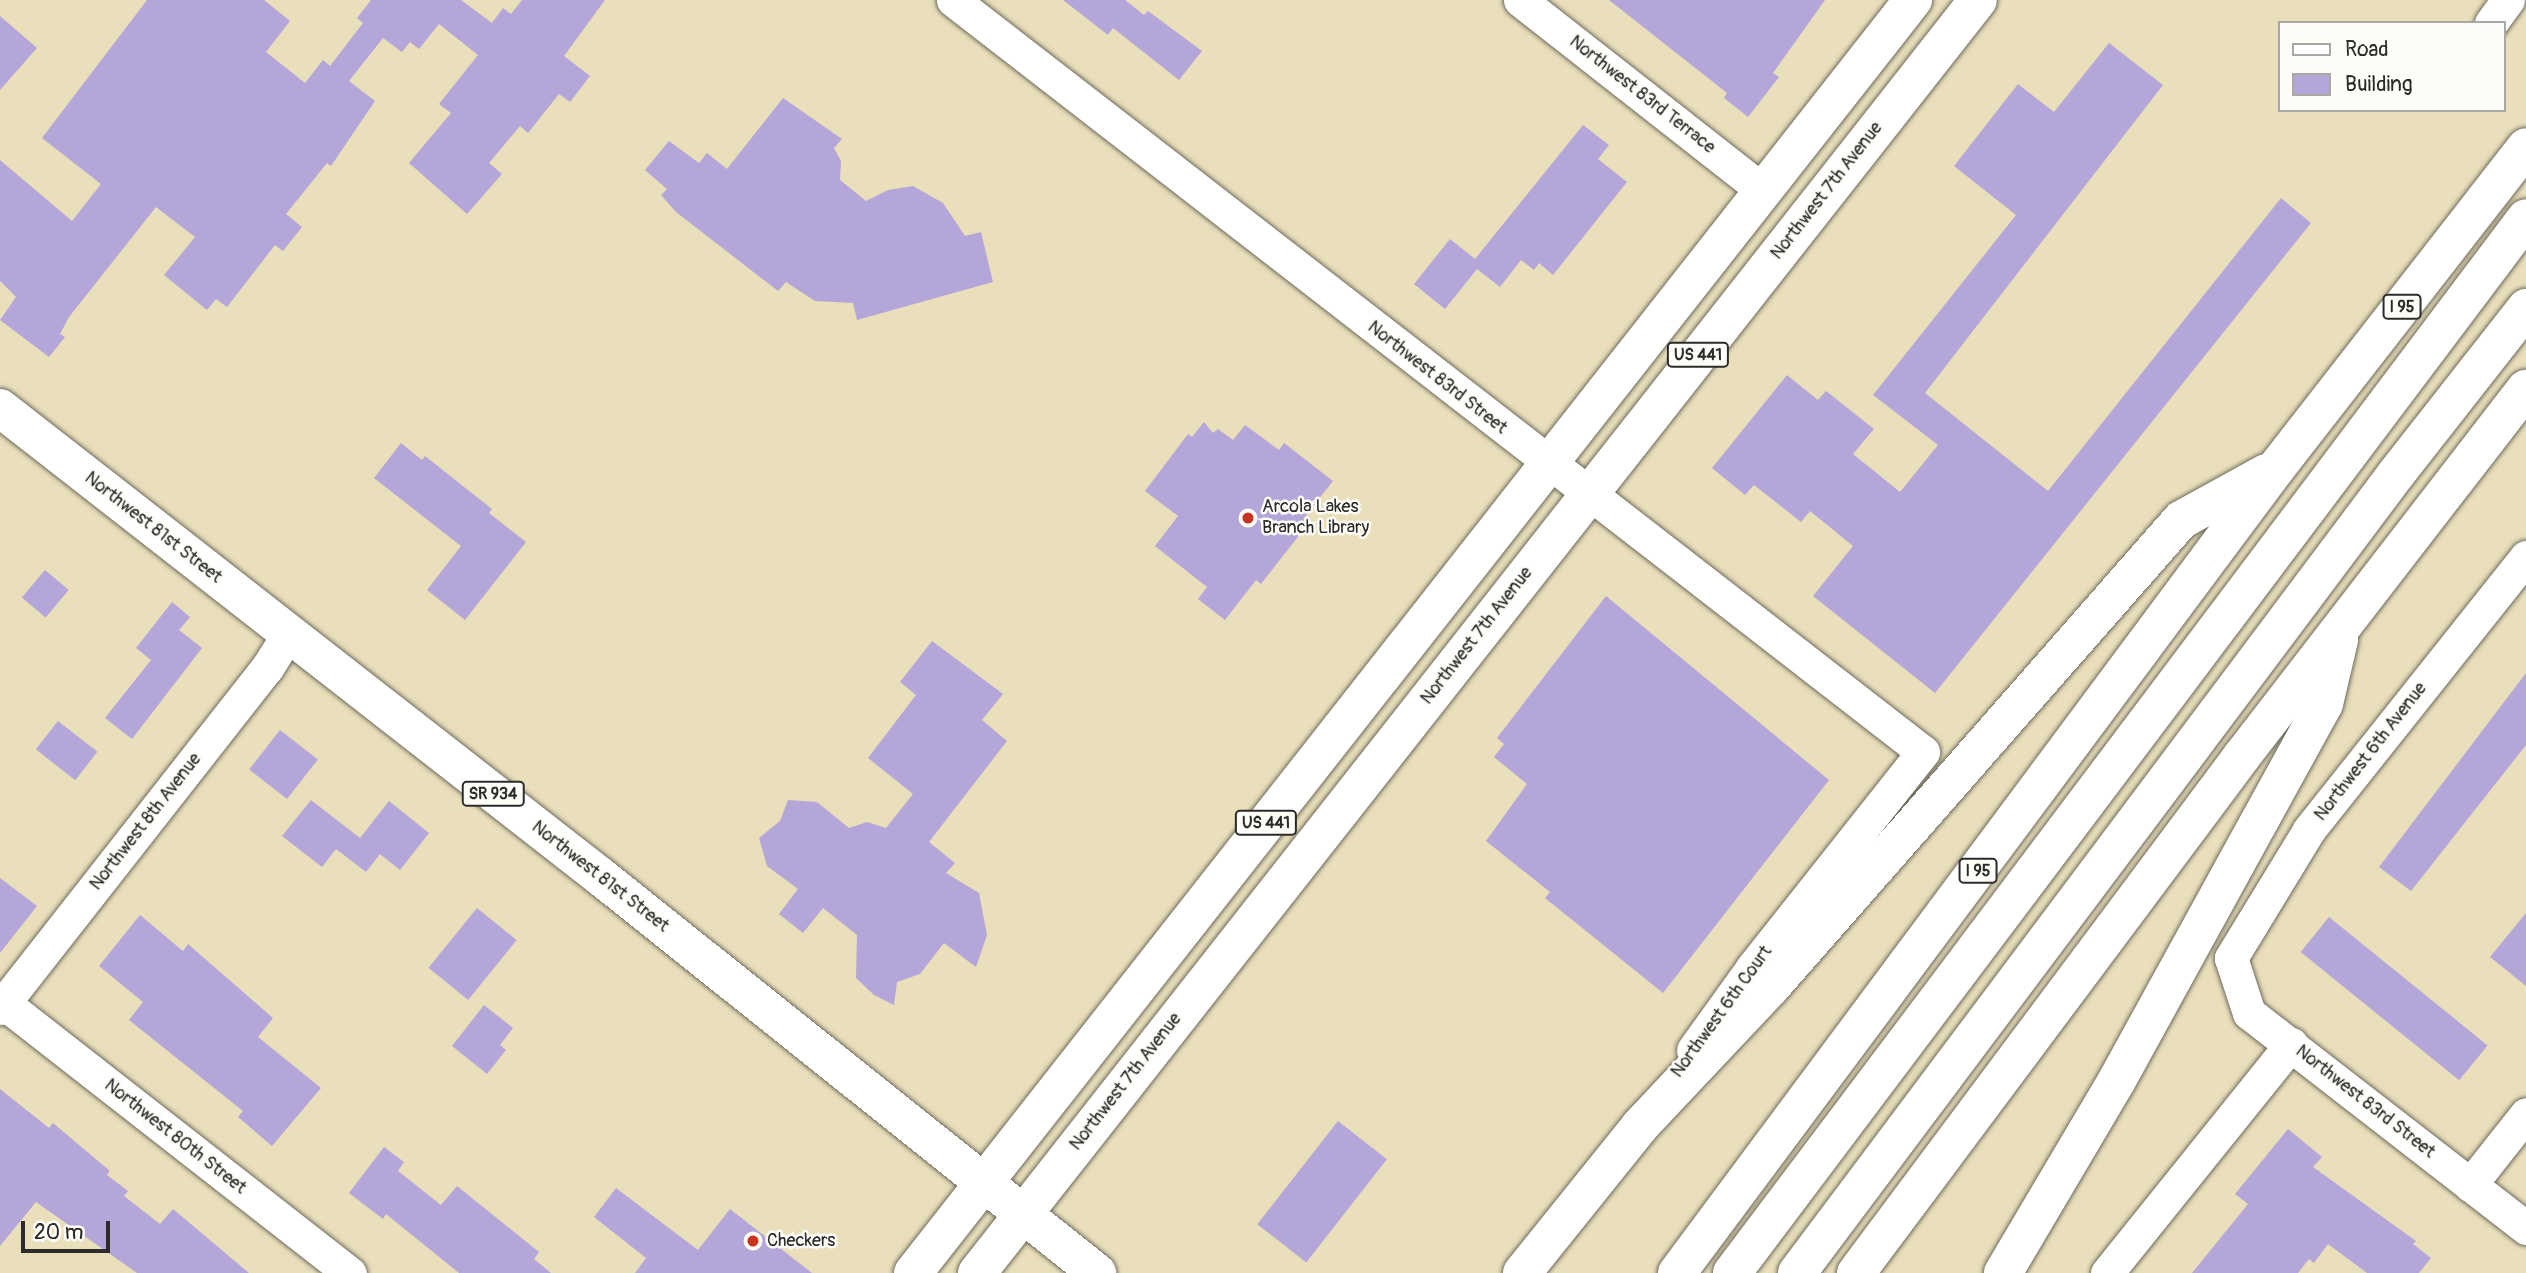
<!DOCTYPE html>
<html>
<head>
<meta charset="utf-8">
<style>
	body { margin:0 }
	#map { position:relative; width:2526px; height:1273px; overflow:hidden; background:#e9dfbb; font-family:Pangolin,sans-serif }
	div>[style] { position:absolute }
	.building>* { inset:0; background:#b4a6d8; transform-origin:0 0 }
	.roads { filter:drop-shadow(0 0 2px #6e6a5d) drop-shadow(0 0 2px #6e6a5d) }
	.street>* { height:33px; margin:-16.5px; padding:0 16.5px; transform-origin:16.5px; border-radius:16.5px; background:#fff }
	.primary>* { height:38px; margin:-19px; padding:0 19px; transform-origin:19px; border-radius:19px; background:#fff }
	.highway>* { height:38px; margin:-19px; padding:0 19px; transform-origin:19px; border-radius:19px; background:#fff }
	.dots>* { width:19px; height:19px; translate:-50% -50%; box-sizing:border-box; border:4px solid #fdfcf7; border-radius:50% }
	span { translate:-50% -50%; white-space:nowrap; text-align:center; line-height:1.15; -webkit-text-stroke:5px #fdfcf7; paint-order:stroke }
	.shield-label span { padding:2px 5px; background:#fdfcf7; border:2px solid; border-radius:5px; -webkit-text-stroke-width:0 }
	.shield-label { font-size:16px; color:#2b2b2b; font-weight:700 }
	.street-label { font-size:18px; color:#2b2b2b }
	.poi-label { font-size:18px; color:#2b2b2b }
	.left { translate:0 -50%; text-align:left }
	.legend { position:absolute; left:2278px; top:21px; width:228px; height:91px; box-sizing:border-box; background:#fdfcf7; border:2px solid #a9a8a5; margin:0; padding:9px 12px; list-style:none; font-size:21px; color:#2b2b2b }
	.legend li { display:flex; align-items:center; gap:14px; height:35px }
	.legend b { width:35px; border:2px solid #a9a8a5 }
	.scale { position:absolute; left:21px; top:1221px; width:89px; height:32px; box-sizing:border-box; border:4px solid #2b2b2b; border-top:0; padding-left:9px; font-size:21px; line-height:24px; white-space:nowrap; color:#2b2b2b; -webkit-text-stroke:5px #fdfcf7; paint-order:stroke }
</style>
</head>
<body>
<div id="map">
	<div class="building">
		<i style="clip-path:polygon(147px 0,264px 0,290px 21px,266px 52px,305px 83px,323px 60px,330px 66px,363px 23px,357px 18px,371px 0,461px 0,492px 23px,503px 8px,511px 14px,522px 0,605px 0,564px 56px,590px 76px,570px 102px,559px 94px,528px 133px,520px 126px,489px 163px,502px 174px,467px 214px,409px 163px,451px 113px,439px 104px,478px 55px,439px 24px,419px 49px,410px 42px,402px 52px,383px 38px,349px 81px,375px 101px,331px 166px,327px 163px,286px 214px,302px 227px,283px 251px,275px 245px,227px 307px,216px 299px,207px 310px,164px 275px,195px 237px,156px 207px,69px 317px,60px 334px,65px 337px,49px 357px,0 320px,16px 297px,0 281px,0 160px,72px 221px,101px 184px,42px 138px)"></i>
		<i style="clip-path:polygon(1063px 0,1125px 0,1144px 15px,1148px 11px,1202px 51px,1179px 80px,1113px 28px,1108px 35px)"></i>
		<i style="clip-path:polygon(1609px 0,1825px 0,1773px 73px,1779px 77px,1748px 117px,1724px 98px,1727px 93px)"></i>
		<i style="clip-path:polygon(0 16px,37px 48px,0 90px)"></i>
		<i style="clip-path:polygon(2109px 43px,2163px 85px,1925px 393px,2048px 491px,2281px 198px,2311px 223px,1935px 693px,1813px 596px,1853px 546px,1810px 511px,1801px 522px,1754px 485px,1745px 495px,1712px 468px,1787px 375px,1818px 400px,1826px 391px,1874px 429px,1853px 454px,1900px 492px,1938px 445px,1873px 395px,2016px 215px,1954px 166px,2018px 84px,2054px 112px)"></i>
		<i style="clip-path:polygon(783px 98px,842px 139px,834px 148px,841px 161px,840px 180px,866px 201px,888px 190px,913px 186px,943px 203px,965px 236px,981px 232px,993px 282px,857px 320px,853px 303px,815px 301px,786px 282px,778px 291px,676px 212px,661px 195px,667px 189px,645px 170px,669px 141px,699px 163px,707px 153px,727px 169px)"></i>
		<i style="clip-path:polygon(1583px 125px,1609px 145px,1598px 159px,1627px 182px,1553px 275px,1539px 263px,1534px 270px,1521px 260px,1500px 287px,1477px 269px,1445px 309px,1414px 284px,1450px 239px,1475px 259px)"></i>
		<i style="clip-path:polygon(1204px 422px,1213px 433px,1218px 429px,1233px 440px,1245px 425px,1279px 450px,1284px 443px,1333px 481px,1303px 519px,1308px 524px,1261px 584px,1256px 580px,1225px 620px,1198px 599px,1207px 587px,1155px 546px,1178px 516px,1145px 491px,1188px 434px,1192px 437px)"></i>
		<i style="clip-path:polygon(401px 443px,422px 460px,425px 456px,492px 509px,489px 513px,526px 542px,465px 620px,427px 590px,461px 546px,374px 478px)"></i>
		<i style="left:45px;top:570px;width:31px;height:36px;rotate:40deg"></i>
		<i style="clip-path:polygon(1606px 596px,1829px 780px,1663px 993px,1545px 898px,1550px 892px,1486px 841px,1527px 784px,1494px 757px,1504px 744px,1497px 738px)"></i>
		<i style="clip-path:polygon(172px 602px,190px 617px,179px 630px,202px 648px,132px 739px,105px 718px,151px 660px,136px 648px)"></i>
		<i style="clip-path:polygon(932px 641px,1003px 694px,982px 720px,1007px 741px,929px 842px,955px 863px,946px 873px,979px 893px,987px 935px,976px 967px,944px 943px,920px 974px,897px 982px,894px 1005px,874px 995px,856px 978px,857px 935px,823px 908px,803px 933px,779px 914px,798px 889px,767px 866px,759px 838px,780px 821px,788px 800px,817px 802px,849px 828px,867px 822px,886px 828px,913px 794px,868px 758px,916px 695px,900px 682px)"></i>
		<i style="clip-path:polygon(2526px 673px,2526px 745px,2411px 891px,2379px 867px)"></i>
		<i style="left:58px;top:721px;width:50px;height:36px;rotate:38deg"></i>
		<i style="left:280px;top:730px;width:48px;height:50px;rotate:38deg"></i>
		<i style="clip-path:polygon(311px 800px,360px 838px,389px 801px,429px 833px,400px 870px,380px 854px,366px 872px,336px 849px,322px 867px,282px 836px)"></i>
		<i style="clip-path:polygon(0 878px,37px 906px,0 953px)"></i>
		<i style="left:477px;top:908px;width:51px;height:77px;rotate:39deg"></i>
		<i style="clip-path:polygon(2526px 913px,2526px 986px,2490px 957px)"></i>
		<i style="clip-path:polygon(140px 915px,183px 951px,188px 944px,273px 1018px,258px 1037px,321px 1088px,272px 1146px,238px 1117px,243px 1111px,129px 1020px,143px 1002px,99px 966px)"></i>
		<i style="left:2329px;top:917px;width:204px;height:45px;rotate:39deg"></i>
		<i style="clip-path:polygon(484px 1005px,513px 1028px,500px 1045px,506px 1050px,487px 1074px,452px 1046px)"></i>
		<i style="clip-path:polygon(0 1089px,49px 1128px,53px 1123px,110px 1171px,107px 1175px,128px 1191px,124px 1196px,160px 1224px,173px 1209px,249px 1273px,137px 1273px,36px 1202px,0 1246px)"></i>
		<i style="left:1338px;top:1121px;width:62px;height:131px;rotate:38deg"></i>
		<i style="clip-path:polygon(2288px 1129px,2322px 1157px,2313px 1167px,2416px 1241px,2413px 1244px,2431px 1258px,2419px 1273px,2367px 1273px,2328px 1244px,2314px 1263px,2309px 1259px,2298px 1273px,2192px 1273px,2248px 1204px,2235px 1194px)"></i>
		<i style="clip-path:polygon(384px 1147px,404px 1162px,398px 1171px,441px 1205px,457px 1186px,539px 1252px,534px 1259px,551px 1273px,459px 1273px,386px 1214px,383px 1219px,349px 1193px)"></i>
		<i style="clip-path:polygon(616px 1188px,698px 1250px,730px 1209px,812px 1273px,635px 1273px,646px 1258px,594px 1217px)"></i>
	</div>
	<div class="roads">
		<div class="street">
			<i style="left:953px;top:0;width:1227px;rotate:37.78deg"></i>
			<i style="left:1923px;top:752px;width:275px;rotate:128.4deg"></i>
			<i style="left:1752px;top:968px;width:101px;rotate:125.7deg"></i>
			<i style="left:1520px;top:0;width:310px;rotate:38.1deg"></i>
			<i style="left:2491px;top:23px;width:29px;rotate:-54deg"></i>
			<i style="left:2526px;top:557px;width:349px;rotate:128.5deg"></i>
			<i style="left:2309px;top:830px;width:150px;rotate:121.4deg"></i>
			<i style="left:2231px;top:958px;width:58px;rotate:71.9deg"></i>
			<i style="left:2249px;top:1013px;width:351px;rotate:37.8deg"></i>
			<i style="left:0;top:1000px;width:444px;rotate:38deg"></i>
			<i style="left:0;top:1008px;width:432px;rotate:-51.9deg"></i>
			<i style="left:267px;top:668px;width:40px;rotate:-58deg"></i>
			<i style="left:2470px;top:1185px;width:90px;rotate:-51.7deg"></i>
			<i style="left:2107px;top:1273px;width:294px;rotate:-51.2deg"></i>
		</div>
		<div class="primary">
			<i style="left:0;top:408px;width:762px;rotate:37.97deg"></i>
			<i style="left:601px;top:877px;width:635px;rotate:38.6deg"></i>
			<i style="left:913px;top:1273px;width:1619px;rotate:-51.85deg"></i>
			<i style="left:977px;top:1273px;width:1619px;rotate:-51.82deg"></i>
			<i style="left:1522px;top:1273px;width:189px;rotate:-51.2deg"></i>
		</div>
		<div class="highway">
			<i style="left:1640px;top:1126px;width:191px;rotate:-46.7deg"></i>
			<i style="left:1771px;top:987px;width:621px;rotate:-48.72deg"></i>
			<i style="left:2181px;top:520px;width:97px;rotate:-28.9deg"></i>
			<i style="left:1677px;top:1273px;width:1005px;rotate:-53.34deg"></i>
			<i style="left:2277px;top:467px;width:405px;rotate:-52.1deg"></i>
			<i style="left:1732px;top:1273px;width:1320px;rotate:-53.03deg"></i>
			<i style="left:1797px;top:1273px;width:999px;rotate:-53.14deg"></i>
			<i style="left:2396px;top:474px;width:211px;rotate:-51.9deg"></i>
			<i style="left:1856px;top:1273px;width:645px;rotate:-53.25deg"></i>
			<i style="left:2242px;top:756px;width:464px;rotate:-52.3deg"></i>
			<i style="left:2003px;top:1273px;width:222px;rotate:-59.4deg"></i>
			<i style="left:2116px;top:1082px;width:431px;rotate:-61.2deg"></i>
			<i style="left:2324px;top:704px;width:66px;rotate:-76.8deg"></i>
		</div>
	</div>
	<div class="dots">
		<i style="left:1248px;top:518px;background:#c8321e"></i>
		<i style="left:753px;top:1241px;background:#c8321e"></i>
	</div>
	<div class="shield-label">
		<span style="left:2402px;top:307px">I 95</span>
		<span style="left:1698px;top:355px">US 441</span>
		<span style="left:493px;top:794px">SR 934</span>
		<span style="left:1266px;top:823px">US 441</span>
		<span style="left:1978px;top:871px">I 95</span>
	</div>
	<div class="street-label">
		<span style="left:1642px;top:95px;rotate:38deg">Northwest 83rd Terrace</span>
		<span style="left:1827px;top:191px;rotate:-52deg">Northwest 7th Avenue</span>
		<span style="left:1437px;top:378px;rotate:38deg">Northwest 83rd Street</span>
		<span style="left:153px;top:528px;rotate:38deg">Northwest 81st Street</span>
		<span style="left:1477px;top:636px;rotate:-52deg">Northwest 7th Avenue</span>
		<span style="left:2371px;top:752px;rotate:-52deg">Northwest 6th Avenue</span>
		<span style="left:146px;top:822px;rotate:-52deg">Northwest 8th Avenue</span>
		<span style="left:600px;top:877px;rotate:38deg">Northwest 81st Street</span>
		<span style="left:1722px;top:1012px;rotate:-54deg">Northwest 6th Court</span>
		<span style="left:1126px;top:1082px;rotate:-52deg">Northwest 7th Avenue</span>
		<span style="left:2365px;top:1102px;rotate:38deg">Northwest 83rd Street</span>
		<span style="left:175px;top:1137px;rotate:38deg">Northwest 80th Street</span>
	</div>
	<div class="poi-label">
		<span class="left" style="left:1262px;top:518px">Arcola Lakes<br>Branch Library</span>
		<span class="left" style="left:767px;top:1241px">Checkers</span>
	</div>
	<ul class="legend">
	<li><b style="height:9px;background:#fff"></b>Road</li>
	<li><b style="height:19px;background:#b4a6d8"></b>Building</li>
	</ul>
	<div class="scale">20 m</div>
</div>
</body>
</html>
